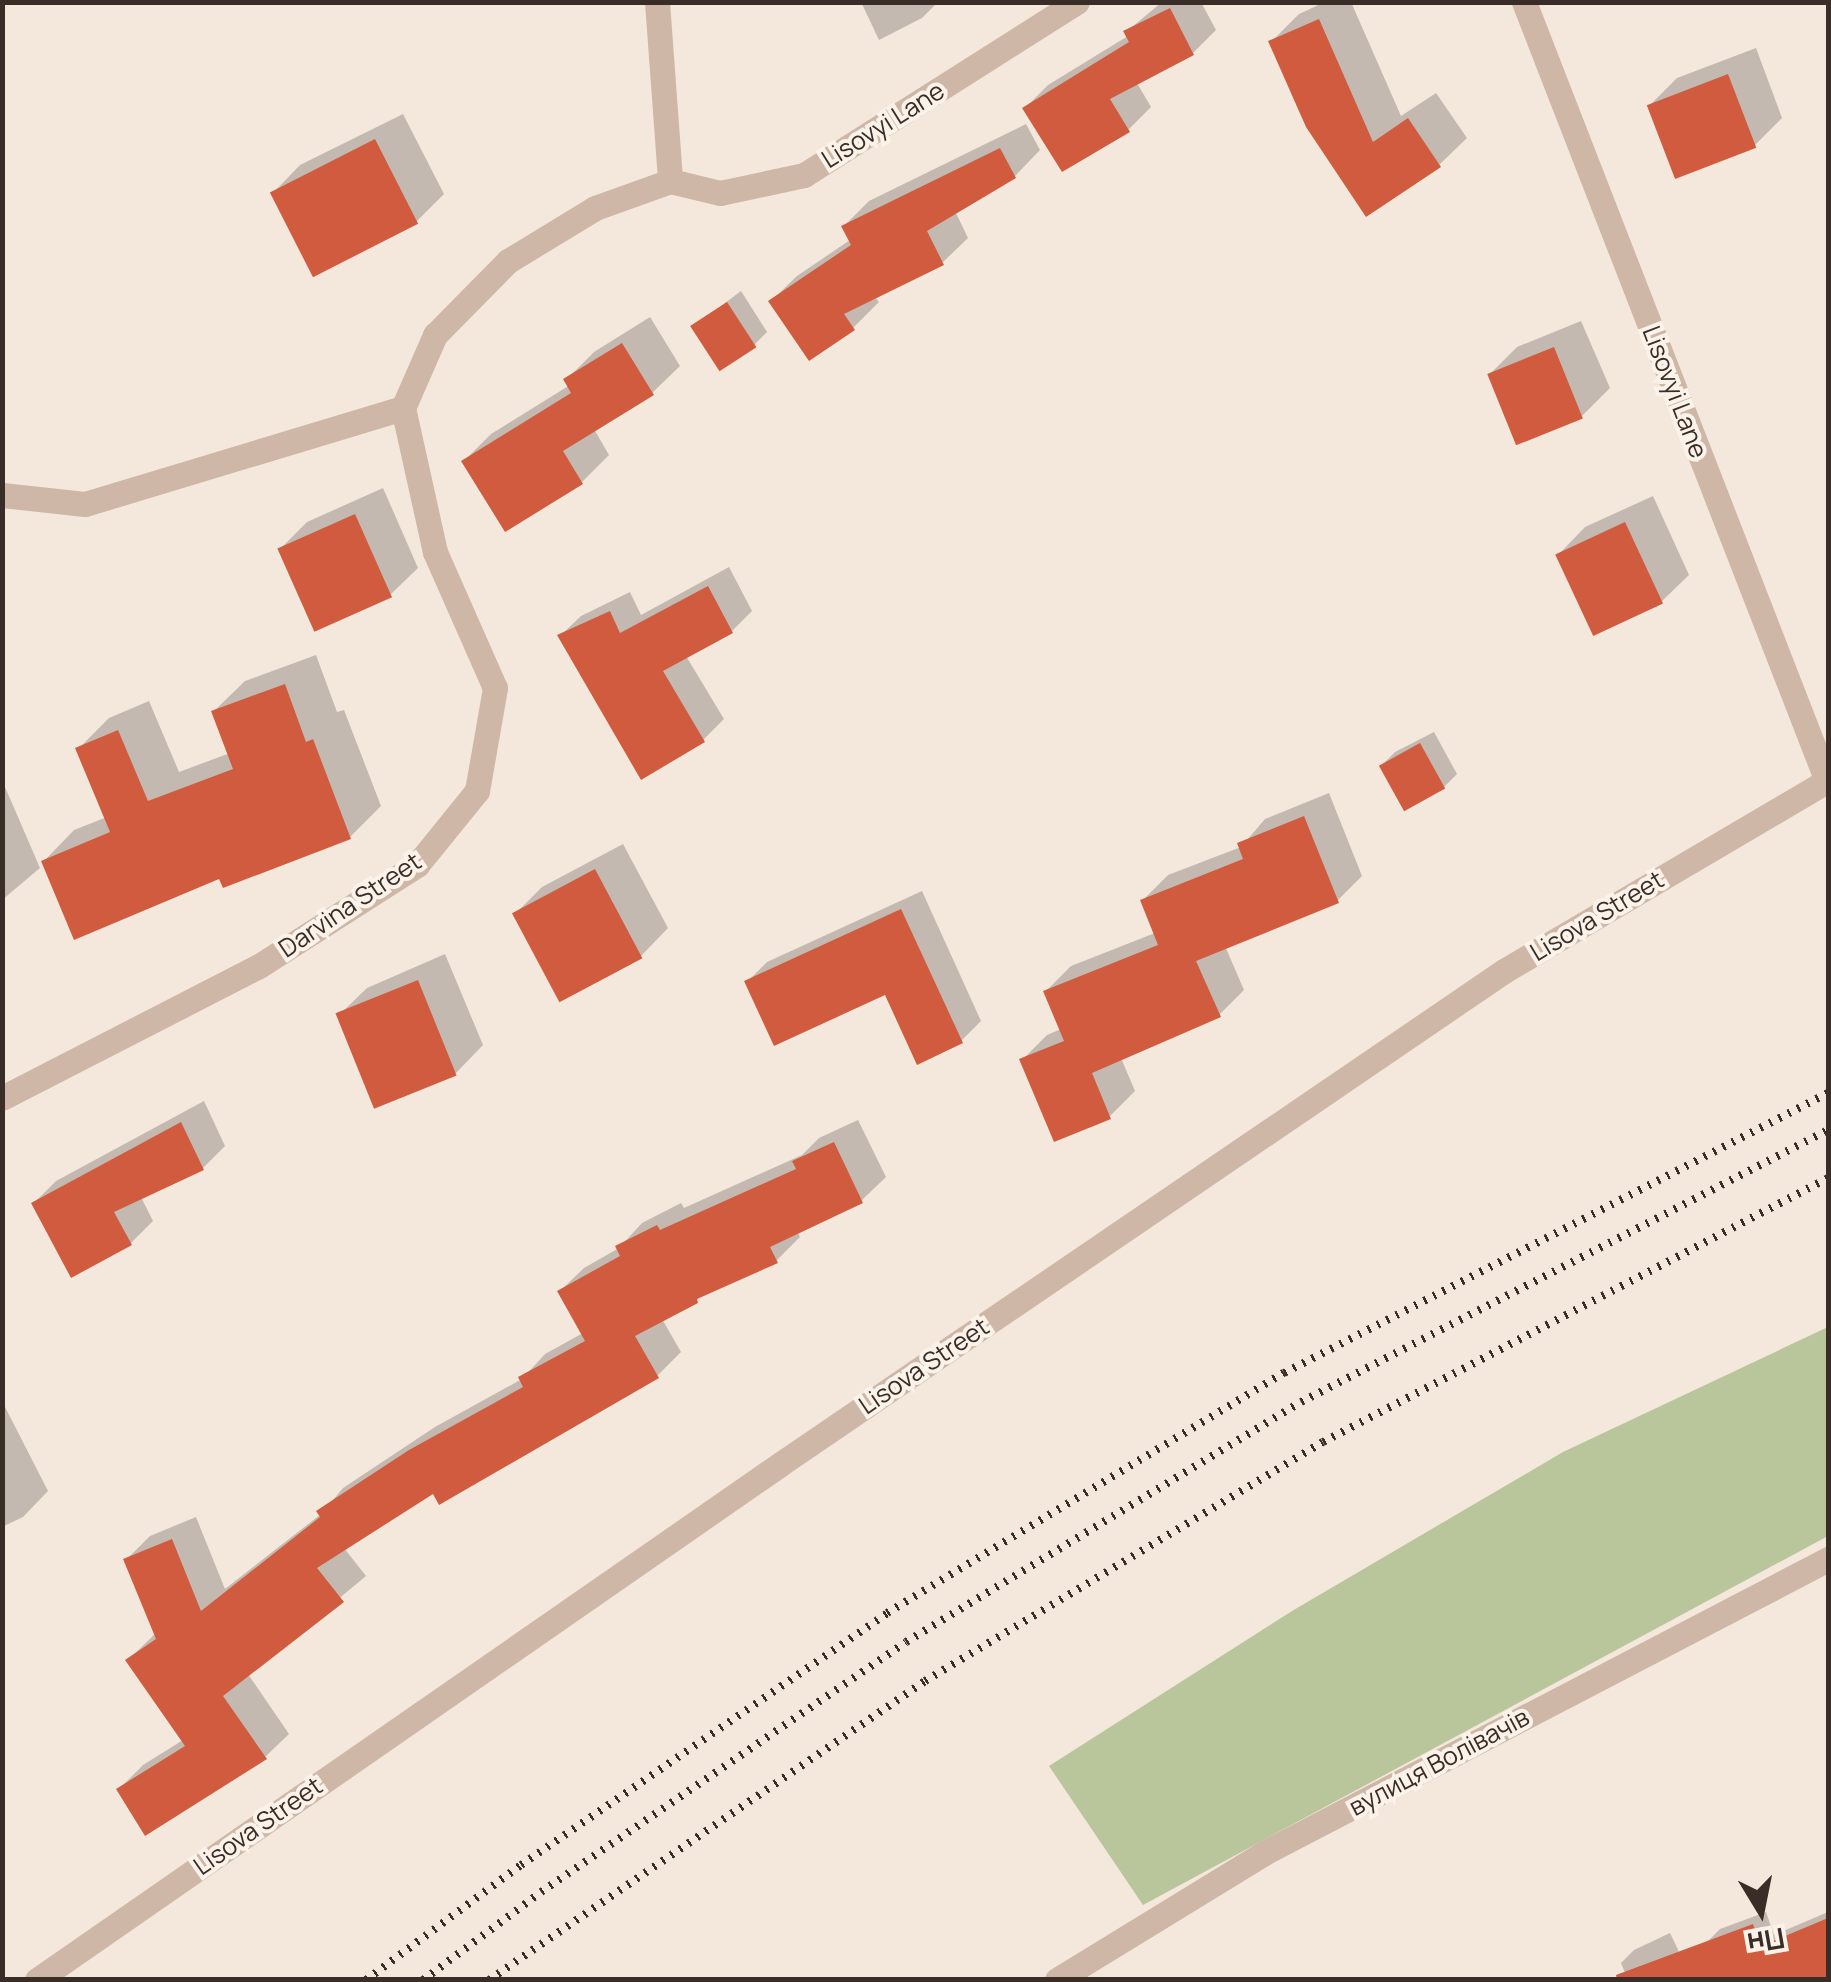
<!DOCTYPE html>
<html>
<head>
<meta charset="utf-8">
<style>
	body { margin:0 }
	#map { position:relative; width:1831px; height:1982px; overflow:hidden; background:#f4e8dc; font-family:Manrope,sans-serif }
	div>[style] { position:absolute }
	.green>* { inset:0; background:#b9c59a }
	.shadow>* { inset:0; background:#0003 }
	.building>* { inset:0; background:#d15b3e; transform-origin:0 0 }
	.minor>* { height:25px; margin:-12.5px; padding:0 12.5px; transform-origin:12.5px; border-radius:12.5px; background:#ceb7a7 }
	.rail>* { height:8px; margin-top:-4px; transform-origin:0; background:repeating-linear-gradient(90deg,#3a2d28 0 2.5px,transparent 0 10.5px) }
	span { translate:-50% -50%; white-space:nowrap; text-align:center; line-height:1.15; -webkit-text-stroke:8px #fbf2e9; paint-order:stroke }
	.street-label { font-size:25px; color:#3a2d28 }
	.frame { position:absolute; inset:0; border:5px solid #3a2d28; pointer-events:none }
	.north { position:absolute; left:1711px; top:1862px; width:100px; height:100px; -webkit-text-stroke:8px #fbf2e9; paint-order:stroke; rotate:170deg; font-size:28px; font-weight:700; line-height:40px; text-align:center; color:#3a2d28 }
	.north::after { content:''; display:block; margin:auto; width:35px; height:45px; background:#3a2d28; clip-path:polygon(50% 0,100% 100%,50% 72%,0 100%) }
</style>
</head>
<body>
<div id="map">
	<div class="green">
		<i style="clip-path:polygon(1828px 1327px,1828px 1536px,1143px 1905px,1049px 1766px,1292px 1611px,1563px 1452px)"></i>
	</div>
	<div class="shadow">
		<i style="clip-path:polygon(861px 2px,934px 2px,935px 5px,922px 18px,879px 40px)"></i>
		<i style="clip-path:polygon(1162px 2px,1201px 2px,1216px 30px,1193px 53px,1137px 83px,1151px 107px,1128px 130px,1025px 108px,1048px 85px,1128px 36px,1126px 32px)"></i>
		<i style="clip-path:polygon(1325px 2px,1351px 2px,1401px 116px,1436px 93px,1467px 138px,1439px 165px,1367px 213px,1271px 42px,1299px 14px)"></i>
		<i style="clip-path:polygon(1756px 48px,1782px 118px,1754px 146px,1650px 105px,1677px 78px)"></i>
		<i style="clip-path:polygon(403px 114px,444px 194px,416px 222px,273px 193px,300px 165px)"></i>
		<i style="clip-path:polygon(1026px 124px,1040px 150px,1015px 176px,955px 211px,968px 238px,942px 263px,874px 296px,879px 302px,853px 328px,771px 301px,797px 276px,850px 240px,844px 226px,869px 201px)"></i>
		<i style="clip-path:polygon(741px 291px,767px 332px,754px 345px,693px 327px)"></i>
		<i style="clip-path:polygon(650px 317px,680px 366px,652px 393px,594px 429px,609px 455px,582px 482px,506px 529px,464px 461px,491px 434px,570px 385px,566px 380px,594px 352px)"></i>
		<i style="clip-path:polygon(1581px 321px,1610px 388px,1582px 416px,1490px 374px,1517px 347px)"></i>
		<i style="clip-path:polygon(383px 488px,418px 568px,390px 595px,280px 549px,307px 522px)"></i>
		<i style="clip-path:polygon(1653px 496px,1689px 575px,1661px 602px,1558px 555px,1585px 527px)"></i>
		<i style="clip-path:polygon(729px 567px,752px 611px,732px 631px,686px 656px,724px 719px,703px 740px,560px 636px,581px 616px,630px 592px,641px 615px)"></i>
		<i style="clip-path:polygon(316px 655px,337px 712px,344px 710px,381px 806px,350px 837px,221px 876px,44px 861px,74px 830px,107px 817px,78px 749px,109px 718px,149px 701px,179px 772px,230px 753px,214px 711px,245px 681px)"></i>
		<i style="clip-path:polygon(1434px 732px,1457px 774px,1444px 787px,1382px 765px,1395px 752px)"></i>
		<i style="clip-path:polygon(2px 780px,40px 868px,2px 900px)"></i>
		<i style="clip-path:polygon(1329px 793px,1362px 876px,1337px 901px,1225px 946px,1244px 990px,1219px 1015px,1121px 1058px,1135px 1091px,1110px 1116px,1022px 1060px,1047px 1035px,1061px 1029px,1046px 991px,1071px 966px,1155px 933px,1143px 900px,1168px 875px,1241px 847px,1265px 819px)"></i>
		<i style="clip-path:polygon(623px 844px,668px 928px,641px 956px,515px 914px,542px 887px)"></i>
		<i style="clip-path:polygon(922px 891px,981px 1021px,961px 1041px,886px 992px,747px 982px,767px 962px)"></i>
		<i style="clip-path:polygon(445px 954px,483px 1045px,456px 1073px,339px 1015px,367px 988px)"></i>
		<i style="clip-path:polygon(204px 1101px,225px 1146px,203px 1168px,141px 1197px,153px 1221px,131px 1243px,34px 1203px,56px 1181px)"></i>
		<i style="clip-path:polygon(858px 1120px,886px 1177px,862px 1200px,797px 1231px,800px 1237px,776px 1261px,704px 1293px,662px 1319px,681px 1352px,657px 1376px,434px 1491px,344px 1548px,366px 1576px,248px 1674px,289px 1734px,265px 1757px,119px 1789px,143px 1765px,183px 1740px,128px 1660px,156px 1633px,126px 1560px,150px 1536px,196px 1517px,225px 1589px,321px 1514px,343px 1488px,435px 1427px,522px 1379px,545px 1354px,583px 1333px,560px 1291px,584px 1268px,619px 1248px,642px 1223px,681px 1203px,684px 1208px,802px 1155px,819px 1138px)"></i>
		<i style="clip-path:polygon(2px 1401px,48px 1491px,23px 1517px,2px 1527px)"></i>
		<i style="clip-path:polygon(1766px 1912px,1774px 1935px,1828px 1912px,1828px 1980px,1720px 1980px,1706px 1943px,1720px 1929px)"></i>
		<i style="clip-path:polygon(1670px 1933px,1691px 1977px,1628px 1980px,1621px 1963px,1634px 1950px)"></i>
	</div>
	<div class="building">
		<i style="clip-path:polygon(1170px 8px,1194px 55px,1110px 99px,1130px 132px,1062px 172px,1022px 108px,1129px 42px,1123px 31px)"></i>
		<i style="clip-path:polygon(1319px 19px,1373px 142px,1408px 118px,1441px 167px,1366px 217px,1306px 127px,1268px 41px)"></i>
		<i style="left:1728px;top:74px;width:79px;height:87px;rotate:69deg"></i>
		<i style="left:375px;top:139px;width:95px;height:118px;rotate:63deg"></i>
		<i style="clip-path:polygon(1000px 148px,1016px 178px,927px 231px,944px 265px,844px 314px,855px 330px,809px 361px,768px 301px,851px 245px,841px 226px)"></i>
		<i style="left:727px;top:302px;width:54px;height:44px;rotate:57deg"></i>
		<i style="clip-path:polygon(622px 343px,654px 395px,563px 451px,583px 484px,505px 532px,461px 461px,571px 393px,563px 379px)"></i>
		<i style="left:1554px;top:347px;width:77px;height:72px;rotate:68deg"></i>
		<i style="left:355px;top:514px;width:91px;height:85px;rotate:66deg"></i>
		<i style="left:1625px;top:522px;width:90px;height:77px;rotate:65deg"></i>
		<i style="clip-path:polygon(708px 586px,733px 633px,663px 671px,705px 742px,641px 780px,557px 635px,610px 611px,620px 633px)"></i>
		<i style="clip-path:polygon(285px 684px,306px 742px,313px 739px,351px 839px,223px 888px,219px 879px,74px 940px,41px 861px,110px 832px,75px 748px,118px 730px,148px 801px,233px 769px,211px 711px)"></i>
		<i style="left:1420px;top:743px;width:52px;height:47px;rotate:61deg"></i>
		<i style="clip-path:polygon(1304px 816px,1339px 903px,1196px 961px,1221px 1017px,1092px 1073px,1111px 1119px,1054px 1142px,1019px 1059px,1064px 1041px,1043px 991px,1158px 945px,1140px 900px,1243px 859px,1237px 843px)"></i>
		<i style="left:595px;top:869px;width:101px;height:94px;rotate:62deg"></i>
		<i style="clip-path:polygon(901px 909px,963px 1043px,917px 1065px,885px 995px,774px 1046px,744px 981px)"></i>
		<i style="left:418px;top:980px;width:103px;height:89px;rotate:68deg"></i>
		<i style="clip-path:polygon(181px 1122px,204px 1170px,114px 1212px,132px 1245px,71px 1278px,31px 1203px)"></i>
		<i style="clip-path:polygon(834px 1142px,863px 1203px,770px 1247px,778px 1263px,697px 1299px,698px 1303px,635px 1336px,659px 1378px,439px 1505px,433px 1494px,317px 1568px,344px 1602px,223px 1696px,267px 1759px,145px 1836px,116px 1789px,185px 1746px,125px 1660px,156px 1639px,123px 1559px,172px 1539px,201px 1611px,320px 1517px,316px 1511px,409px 1450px,523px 1387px,518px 1377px,585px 1341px,557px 1291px,620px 1256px,615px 1246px,657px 1225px,660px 1230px,796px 1169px,792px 1161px)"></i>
		<i style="clip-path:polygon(1828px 1918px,1828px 1980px,1617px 1980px,1616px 1975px,1753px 1924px,1761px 1946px)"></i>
	</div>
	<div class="minor">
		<i style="left:657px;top:2px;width:179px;rotate:85.8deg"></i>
		<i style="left:1524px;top:2px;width:836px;rotate:68.75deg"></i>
		<i style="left:670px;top:181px;width:51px;rotate:13.5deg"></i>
		<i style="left:720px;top:193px;width:86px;rotate:-12.1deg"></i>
		<i style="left:804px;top:175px;width:323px;rotate:-32.4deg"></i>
		<i style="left:2px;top:495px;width:83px;rotate:6.2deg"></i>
		<i style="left:85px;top:504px;width:332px;rotate:-16.8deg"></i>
		<i style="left:2px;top:1098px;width:289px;rotate:-27.2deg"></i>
		<i style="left:259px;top:966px;width:188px;rotate:-32.6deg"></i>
		<i style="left:417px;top:865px;width:95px;rotate:-51deg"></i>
		<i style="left:477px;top:791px;width:105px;rotate:-80.1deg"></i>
		<i style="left:495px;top:688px;width:149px;rotate:-113.8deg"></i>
		<i style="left:435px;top:552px;width:148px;rotate:-102.5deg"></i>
		<i style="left:403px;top:408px;width:80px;rotate:-66.3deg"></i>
		<i style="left:435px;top:335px;width:104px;rotate:-45.4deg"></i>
		<i style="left:508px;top:261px;width:102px;rotate:-31.3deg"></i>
		<i style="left:595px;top:208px;width:80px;rotate:-19.8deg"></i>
		<i style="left:37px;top:1980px;width:903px;rotate:-34.76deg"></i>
		<i style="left:779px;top:1465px;width:877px;rotate:-34.27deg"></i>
		<i style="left:1504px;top:971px;width:376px;rotate:-30.5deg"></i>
		<i style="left:1057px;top:1980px;width:243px;rotate:-31.5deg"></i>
		<i style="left:1264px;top:1853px;width:636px;rotate:-27.53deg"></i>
	</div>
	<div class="rail">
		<i style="left:366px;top:1980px;width:193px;rotate:-36.6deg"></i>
		<i style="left:521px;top:1865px;width:444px;rotate:-34.5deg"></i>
		<i style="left:887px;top:1613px;width:464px;rotate:-31.2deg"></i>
		<i style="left:1284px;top:1373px;width:612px;rotate:-27.24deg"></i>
		<i style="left:423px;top:1980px;width:147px;rotate:-36.7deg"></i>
		<i style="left:541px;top:1892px;width:442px;rotate:-34.4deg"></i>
		<i style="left:906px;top:1642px;width:462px;rotate:-31.3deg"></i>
		<i style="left:1301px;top:1402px;width:593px;rotate:-27.3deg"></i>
		<i style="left:489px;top:1980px;width:529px;rotate:-34.44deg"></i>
		<i style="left:925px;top:1681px;width:464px;rotate:-31deg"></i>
		<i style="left:1323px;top:1442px;width:570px;rotate:-27.6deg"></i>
	</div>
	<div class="street-label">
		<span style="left:883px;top:125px;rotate:-32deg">Lisovyi Lane</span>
		<span style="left:1675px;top:392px;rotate:69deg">Lisovyi Lane</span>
		<span style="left:350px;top:905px;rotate:-34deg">Darvina Street</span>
		<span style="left:1597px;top:916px;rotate:-31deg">Lisova Street</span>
		<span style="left:924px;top:1366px;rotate:-34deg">Lisova Street</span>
		<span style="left:1439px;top:1762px;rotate:-28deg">вулиця Волівачів</span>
		<span style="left:258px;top:1826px;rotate:-35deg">Lisova Street</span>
	</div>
	<div class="frame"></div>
	<div class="north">Пн</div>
</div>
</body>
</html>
